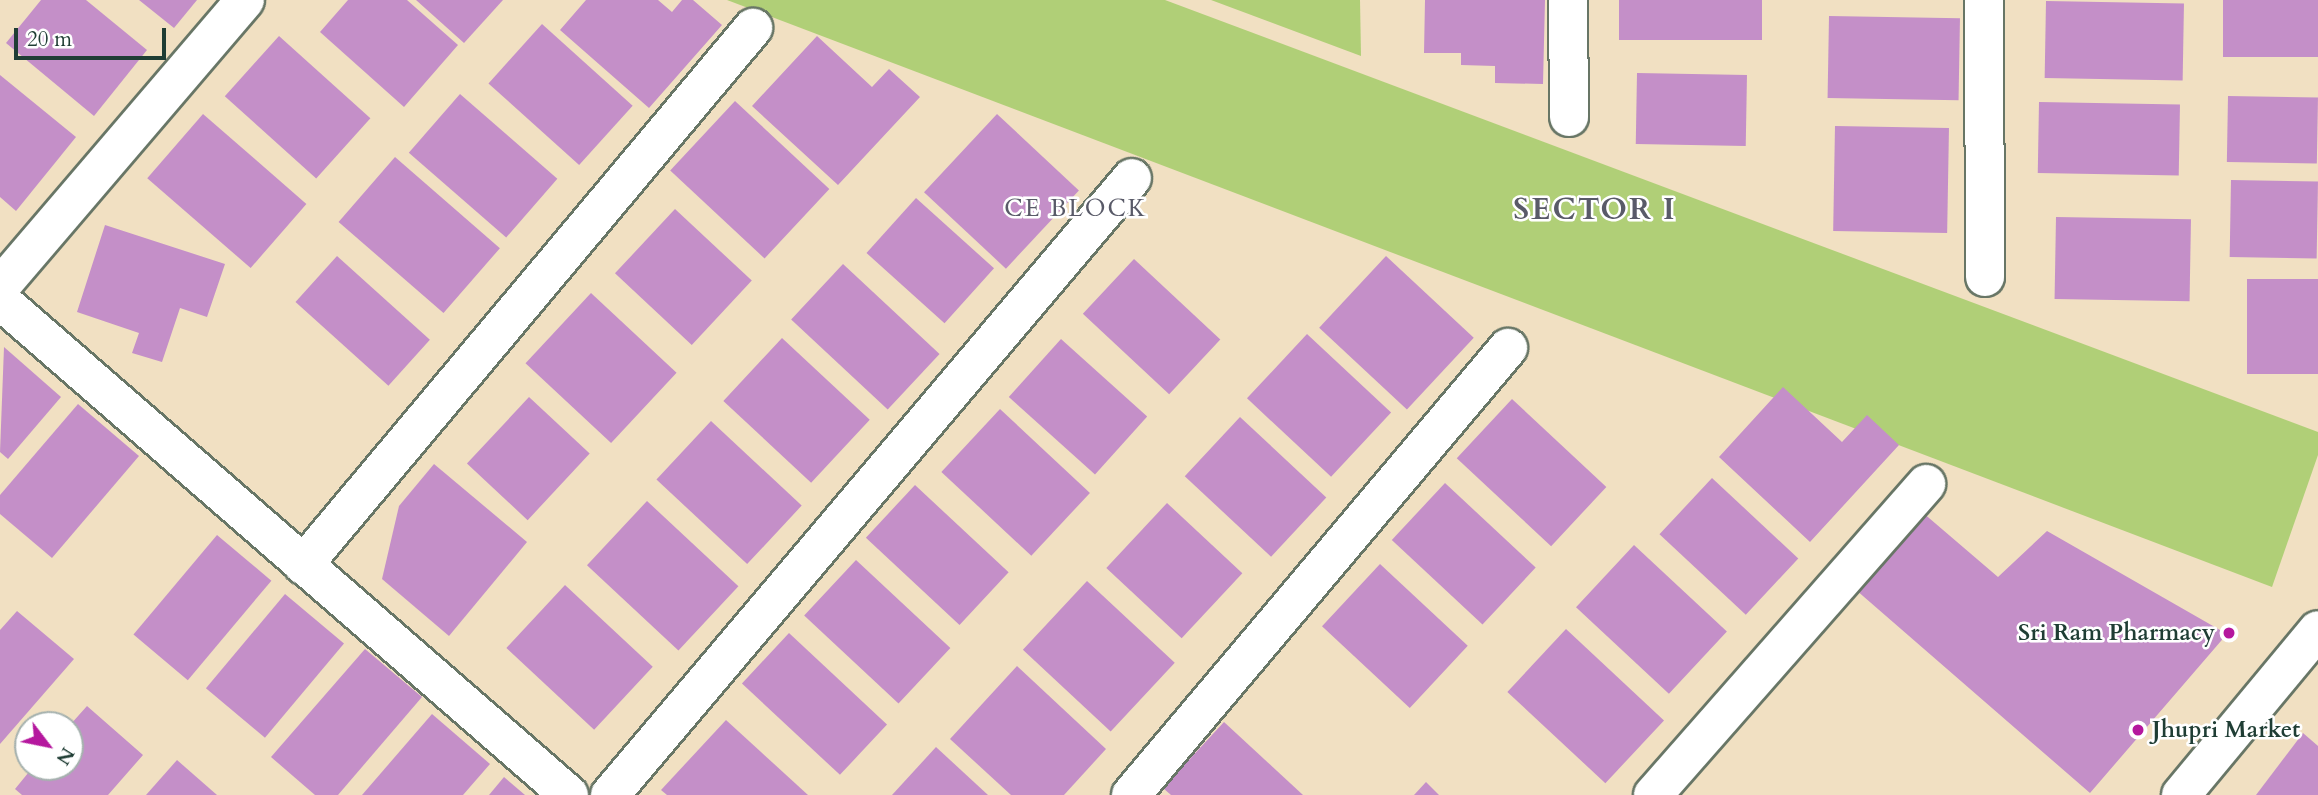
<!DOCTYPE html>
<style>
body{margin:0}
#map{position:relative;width:2318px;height:795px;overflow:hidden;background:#f1e0c2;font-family:Cardo,serif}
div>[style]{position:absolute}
.green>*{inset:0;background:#b0cf77}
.building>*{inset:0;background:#c48fc8;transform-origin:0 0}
.roads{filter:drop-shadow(2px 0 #687666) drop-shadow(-2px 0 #687666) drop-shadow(0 2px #687666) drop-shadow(0 -2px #687666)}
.street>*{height:38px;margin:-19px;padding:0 19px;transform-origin:19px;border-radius:19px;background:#fff}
.dots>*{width:19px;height:19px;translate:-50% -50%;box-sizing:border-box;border:4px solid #fff;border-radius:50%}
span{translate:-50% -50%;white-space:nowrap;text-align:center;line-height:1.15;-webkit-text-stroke:5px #fff;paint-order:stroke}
.poi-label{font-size:23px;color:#1f3d34;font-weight:700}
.right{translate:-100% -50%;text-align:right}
.left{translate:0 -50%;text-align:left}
.neighbourhood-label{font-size:24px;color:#595a68;letter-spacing:2px}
.district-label{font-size:30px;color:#595a68;font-weight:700;letter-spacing:2px}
.north{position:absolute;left:14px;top:711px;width:70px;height:70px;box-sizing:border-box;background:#fff;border:2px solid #a5b1ae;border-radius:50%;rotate:122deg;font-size:19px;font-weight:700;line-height:28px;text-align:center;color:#1f3d34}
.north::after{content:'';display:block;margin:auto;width:24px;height:32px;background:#b5179e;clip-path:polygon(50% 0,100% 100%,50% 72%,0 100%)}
.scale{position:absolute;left:14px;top:28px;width:152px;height:32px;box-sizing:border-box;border:4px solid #1f3d34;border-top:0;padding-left:9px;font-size:21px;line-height:24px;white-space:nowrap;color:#1f3d34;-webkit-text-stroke:5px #fff;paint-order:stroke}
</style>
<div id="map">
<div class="green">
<div style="clip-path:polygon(727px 0,1165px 0,2318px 432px,2318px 455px,2272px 587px)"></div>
<div style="clip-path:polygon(1211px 0,1360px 0,1361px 56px)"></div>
</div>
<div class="building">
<div style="clip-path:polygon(41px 0,86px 0,147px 50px,94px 116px,6px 43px)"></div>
<div style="clip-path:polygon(139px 0,197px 0,174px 28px)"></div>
<div style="clip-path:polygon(348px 0,407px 0,458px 45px,404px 107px,320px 32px)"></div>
<div style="clip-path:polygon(416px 0,503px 0,464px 43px)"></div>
<div style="clip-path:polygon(586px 0,658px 0,672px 12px,682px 0,693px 0,722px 25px,649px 108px,560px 30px)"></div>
<div style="clip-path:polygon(1425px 0,1545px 0,1543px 84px,1495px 83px,1495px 66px,1461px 65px,1461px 53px,1424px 53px)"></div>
<div style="left:1619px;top:0;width:143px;height:40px"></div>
<div style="left:2223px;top:0;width:95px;height:57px"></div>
<div style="left:2046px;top:1px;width:138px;height:77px;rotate:1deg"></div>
<div style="left:1829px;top:16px;width:131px;height:82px;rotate:1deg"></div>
<div style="left:542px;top:24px;width:122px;height:80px;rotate:42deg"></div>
<div style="left:279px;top:36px;width:123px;height:81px;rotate:42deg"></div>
<div style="clip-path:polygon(817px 36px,872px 87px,889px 69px,920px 97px,838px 185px,752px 106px)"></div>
<div style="left:1637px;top:73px;width:110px;height:71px;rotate:1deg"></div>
<div style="clip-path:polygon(0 75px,76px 137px,16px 211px,0 197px)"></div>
<div style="left:460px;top:94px;width:129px;height:78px;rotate:41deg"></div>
<div style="left:2228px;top:96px;width:90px;height:66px;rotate:1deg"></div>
<div style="left:735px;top:101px;width:129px;height:95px;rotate:43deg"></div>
<div style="left:2039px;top:102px;width:141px;height:71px;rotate:1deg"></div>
<div style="left:203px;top:114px;width:137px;height:85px;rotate:41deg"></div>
<div style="left:997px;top:114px;width:112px;height:107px;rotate:43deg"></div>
<div style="left:1835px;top:126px;width:114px;height:105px;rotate:1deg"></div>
<div style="left:395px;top:157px;width:139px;height:86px;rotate:41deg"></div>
<div style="left:2231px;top:180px;width:87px;height:77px;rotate:1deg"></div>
<div style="left:916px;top:198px;width:105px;height:74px;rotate:42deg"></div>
<div style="left:675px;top:209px;width:105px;height:88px;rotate:43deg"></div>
<div style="left:2056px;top:217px;width:135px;height:82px;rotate:1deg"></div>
<div style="clip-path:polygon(105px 225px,225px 264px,207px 317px,180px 308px,162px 362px,132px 353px,139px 333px,77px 312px)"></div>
<div style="left:337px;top:256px;width:125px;height:62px;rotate:42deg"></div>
<div style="left:1386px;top:256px;width:120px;height:98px;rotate:43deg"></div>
<div style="left:1134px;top:259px;width:118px;height:75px;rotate:43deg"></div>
<div style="left:843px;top:264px;width:132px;height:76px;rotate:43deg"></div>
<div style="left:2247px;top:279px;width:71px;height:95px"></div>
<div style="left:591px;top:293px;width:117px;height:96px;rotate:43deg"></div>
<div style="left:1307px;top:334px;width:115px;height:88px;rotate:43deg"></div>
<div style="left:782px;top:338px;width:120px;height:86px;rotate:43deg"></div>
<div style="left:1061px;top:339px;width:116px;height:78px;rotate:42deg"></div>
<div style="clip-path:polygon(4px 347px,61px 397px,8px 459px,0 452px)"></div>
<div style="clip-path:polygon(1783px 387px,1842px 442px,1867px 415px,1899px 445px,1810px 542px,1719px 457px)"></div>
<div style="left:529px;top:397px;width:83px;height:91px;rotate:43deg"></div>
<div style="left:1512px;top:399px;width:129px;height:81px;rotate:43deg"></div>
<div style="clip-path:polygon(78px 404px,139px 456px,52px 558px,0 514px,0 495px)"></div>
<div style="left:1000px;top:409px;width:123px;height:86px;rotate:43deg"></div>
<div style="left:1240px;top:417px;width:118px;height:81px;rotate:43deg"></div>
<div style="left:711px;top:421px;width:124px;height:80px;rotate:43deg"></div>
<div style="clip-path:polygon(434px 464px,527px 542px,449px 636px,382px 579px,399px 506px)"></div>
<div style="left:1712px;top:478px;width:118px;height:77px;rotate:43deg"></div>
<div style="left:1445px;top:483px;width:124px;height:78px;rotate:43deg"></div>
<div style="left:915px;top:485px;width:128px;height:72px;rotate:43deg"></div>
<div style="left:647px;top:501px;width:125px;height:88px;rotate:43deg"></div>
<div style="left:1167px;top:503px;width:103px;height:89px;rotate:43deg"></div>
<div style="clip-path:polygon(1915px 506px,1998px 577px,2047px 531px,2227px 634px,2090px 793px,1848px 583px)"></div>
<div style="left:217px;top:535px;width:71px;height:130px;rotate:40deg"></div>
<div style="left:1634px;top:545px;width:127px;height:85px;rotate:43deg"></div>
<div style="left:856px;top:560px;width:129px;height:76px;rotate:43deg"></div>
<div style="left:1380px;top:564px;width:120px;height:85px;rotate:43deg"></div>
<div style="left:1087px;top:581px;width:120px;height:94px;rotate:43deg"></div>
<div style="left:565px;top:585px;width:120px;height:86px;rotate:43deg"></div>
<div style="left:285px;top:594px;width:77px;height:123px;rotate:40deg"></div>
<div style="clip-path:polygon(17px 611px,74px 659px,0 744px,0 630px)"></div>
<div style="left:1566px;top:629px;width:134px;height:86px;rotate:43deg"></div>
<div style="left:789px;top:633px;width:134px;height:69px;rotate:43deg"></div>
<div style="clip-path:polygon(365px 649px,422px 697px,338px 795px,315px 795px,271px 757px)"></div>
<div style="clip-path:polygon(1017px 666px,1106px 749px,1064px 795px,1011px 795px,950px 739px)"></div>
<div style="clip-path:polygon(87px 706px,143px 755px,108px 795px,22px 795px,15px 789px,33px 767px,70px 767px,70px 725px)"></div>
<div style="clip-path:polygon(432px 714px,490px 764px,463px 795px,362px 795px)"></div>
<div style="clip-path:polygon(726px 720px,808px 795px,667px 795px,661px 790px)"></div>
<div style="clip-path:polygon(1224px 722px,1303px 795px,1171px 795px,1163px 788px)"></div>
<div style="clip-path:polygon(2303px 733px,2318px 746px,2318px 795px,2256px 795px)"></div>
<div style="clip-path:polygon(936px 747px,988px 795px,892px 795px)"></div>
<div style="clip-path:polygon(177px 760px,217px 795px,146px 795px)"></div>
<div style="clip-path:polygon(504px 777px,525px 795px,489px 795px)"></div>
<div style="clip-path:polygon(1426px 782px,1439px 795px,1414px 795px)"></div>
</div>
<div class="roads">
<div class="street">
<div style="left:1568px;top:0;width:117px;rotate:89.5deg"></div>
<div style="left:1984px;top:0;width:277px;rotate:89.8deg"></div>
<div style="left:0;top:287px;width:377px;rotate:-49.5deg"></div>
<div style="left:0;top:300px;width:754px;rotate:41.02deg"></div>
<div style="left:303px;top:565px;width:701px;rotate:-50.04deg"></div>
<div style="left:610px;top:795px;width:808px;rotate:-49.77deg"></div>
<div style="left:1131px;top:795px;width:585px;rotate:-49.86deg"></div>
<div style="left:1653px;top:795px;width:414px;rotate:-48.7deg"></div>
<div style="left:2181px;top:795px;width:214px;rotate:-50.3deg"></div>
</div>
</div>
<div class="dots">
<div style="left:2229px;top:633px;background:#b5179e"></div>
<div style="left:2138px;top:730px;background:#b5179e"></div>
</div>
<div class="poi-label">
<span class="right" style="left:2215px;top:633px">Sri Ram Pharmacy</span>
<span class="left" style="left:2152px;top:730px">Jhupri Market</span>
</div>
<div class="neighbourhood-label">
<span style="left:1076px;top:209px">CE BLOCK</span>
</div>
<div class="district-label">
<span style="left:1595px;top:210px">SECTOR I</span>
</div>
<div class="north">N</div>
<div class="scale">20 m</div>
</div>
